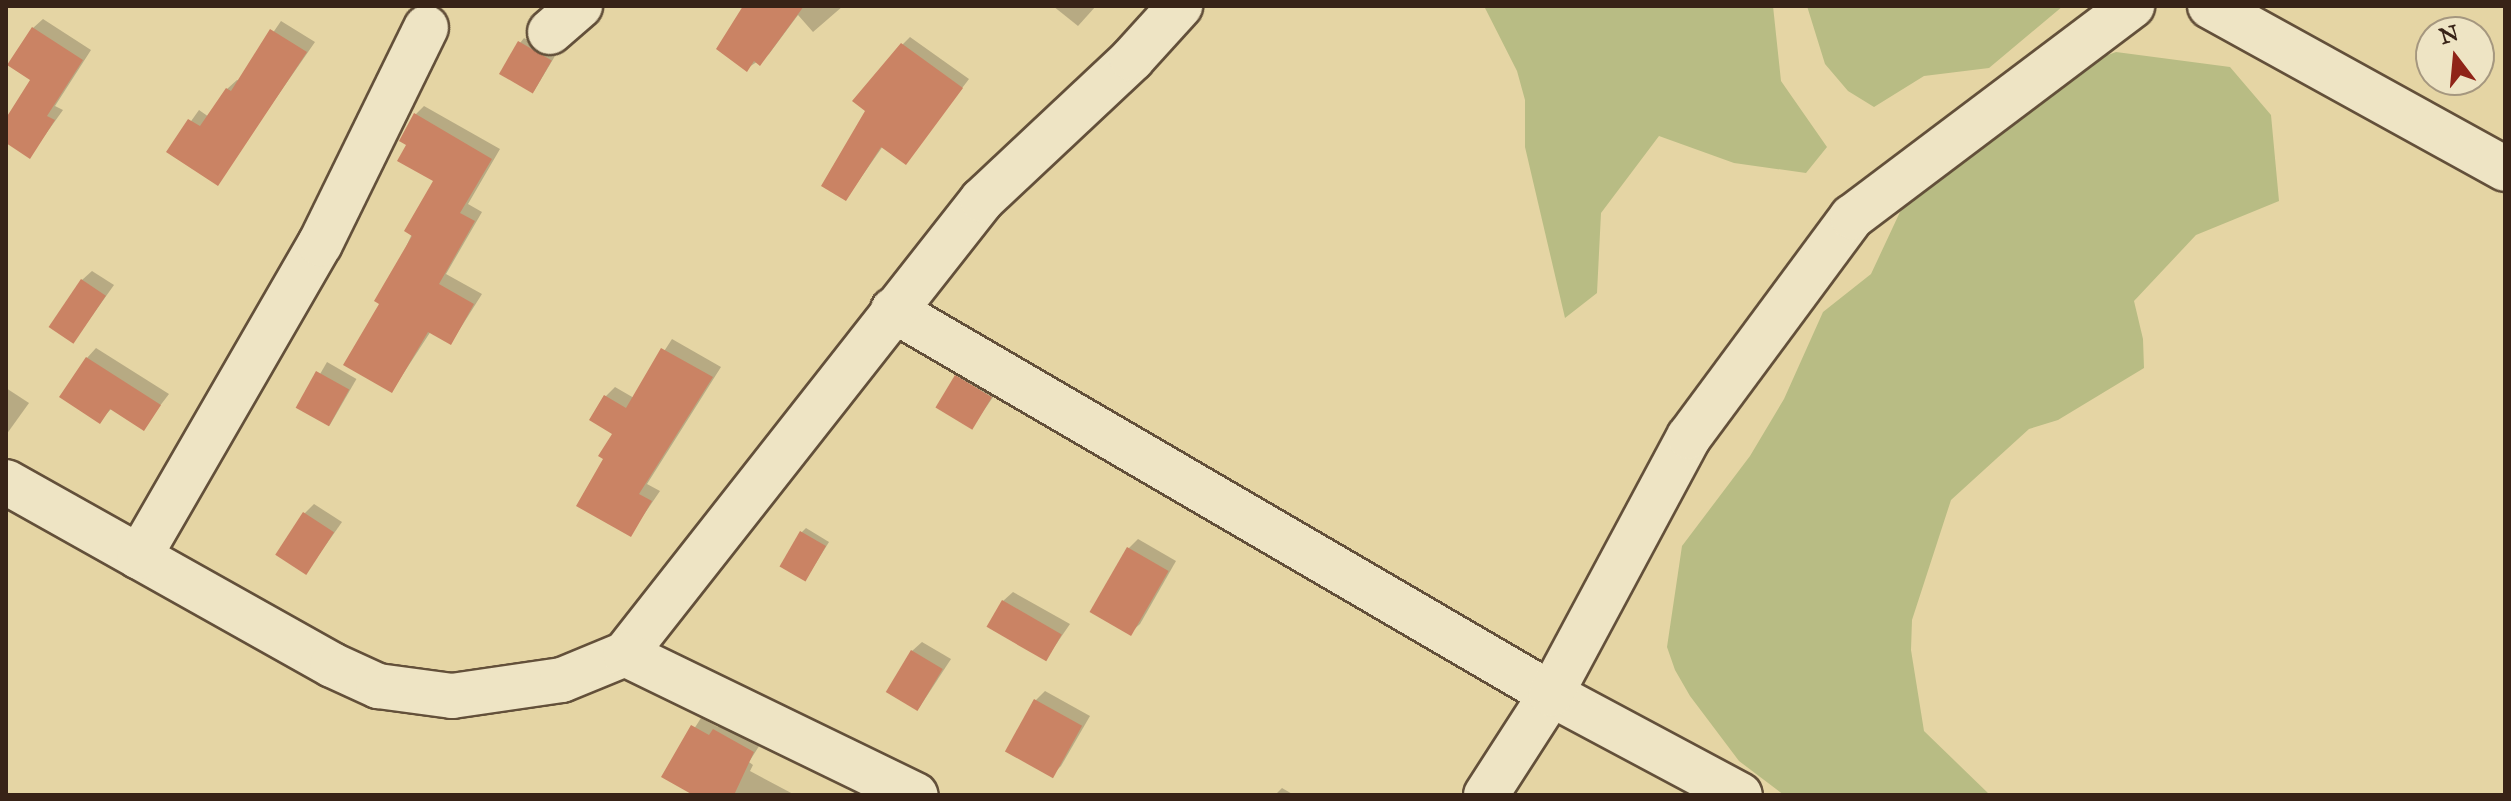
<!DOCTYPE html>
<style>
body{margin:0}
#map{position:relative;width:2511px;height:801px;overflow:hidden;background:#e5d5a4;font-family:"IM FELL Great Primer",serif}
div>[style]{position:absolute}
.green>*{inset:0;background:#b8bc84}
.shadow>*{inset:0;background:#0003;transform-origin:0 0}
.building>*{inset:0;background:#ca8364;transform-origin:0 0}
.roads{filter:drop-shadow(2px 0 #63503a) drop-shadow(-2px 0 #63503a) drop-shadow(0 2px #63503a) drop-shadow(0 -2px #63503a)}
.minor>*{height:44px;margin:-22px;padding:0 22px;transform-origin:22px;border-radius:22px;background:#eee4c4}
span{translate:-50% -50%;white-space:nowrap;text-align:center;line-height:1.15;-webkit-text-stroke:8px #eee4c4;paint-order:stroke}
.frame{position:absolute;inset:0;border:8px solid #382317;pointer-events:none}
.north{position:absolute;left:2415px;top:16px;width:80px;height:80px;box-sizing:border-box;background:#eee4c4;border:2px solid #a5977f;border-radius:50%;rotate:344deg;font-size:22px;font-weight:700;line-height:32px;text-align:center;color:#382317}
.north::after{content:'';display:block;margin:auto;width:28px;height:36px;background:#8f2418;clip-path:polygon(50% 0,100% 100%,50% 72%,0 100%)}
</style>
<div id="map">
<div class="green">
<div style="clip-path:polygon(1484px 6px,1773px 6px,1781px 81px,1827px 147px,1806px 173px,1734px 163px,1659px 136px,1601px 213px,1597px 293px,1565px 318px,1525px 147px,1525px 100px,1517px 71px)"></div>
<div style="clip-path:polygon(1807px 6px,2063px 6px,1989px 68px,1924px 76px,1874px 107px,1848px 91px,1825px 64px)"></div>
<div style="clip-path:polygon(2116px 52px,2230px 67px,2271px 115px,2279px 201px,2196px 235px,2134px 301px,2143px 339px,2144px 368px,2058px 420px,2029px 429px,1951px 500px,1912px 620px,1911px 650px,1924px 731px,1990px 795px,1784px 795px,1739px 761px,1690px 696px,1675px 670px,1667px 647px,1682px 546px,1750px 456px,1784px 399px,1823px 312px,1871px 274px,1900px 212px,1944px 154px,2055px 74px)"></div>
</div>
<div class="shadow">
<div style="clip-path:polygon(764px 6px,843px 6px,813px 32px,798px 15px,769px 54px,746px 69px)"></div>
<div style="clip-path:polygon(1053px 6px,1096px 6px,1078px 26px)"></div>
<div style="clip-path:polygon(43px 19px,91px 50px,55px 106px,63px 110px,30px 156px,6px 141px,6px 121px,33px 79px,33px 28px)"></div>
<div style="clip-path:polygon(281px 21px,315px 42px,217px 183px,169px 152px,199px 110px,209px 117px,227px 89px,237px 80px,240px 81px)"></div>
<div style="clip-path:polygon(910px 37px,969px 79px,906px 162px,883px 146px,846px 199px,868px 111px,903px 44px)"></div>
<div style="clip-path:polygon(524px 38px,555px 56px,534px 91px,520px 43px)"></div>
<div style="clip-path:polygon(424px 106px,500px 149px,468px 204px,482px 212px,446px 274px,482px 294px,451px 343px,431px 331px,392px 391px,381px 303px,436px 180px,409px 144px,415px 115px)"></div>
<div style="clip-path:polygon(92px 271px,114px 285px,74px 341px,82px 280px)"></div>
<div style="clip-path:polygon(672px 339px,721px 367px,647px 484px,660px 491px,630px 535px,606px 458px,615px 433px,605px 397px,615px 387px,634px 398px)"></div>
<div style="clip-path:polygon(96px 348px,169px 394px,143px 428px,112px 408px,100px 421px,87px 358px)"></div>
<div style="left:327px;top:362px;width:34px;height:54px;rotate:30deg"></div>
<div style="clip-path:polygon(966px 367px,1000px 387px,973px 426px,957px 377px)"></div>
<div style="clip-path:polygon(6px 388px,29px 403px,6px 435px)"></div>
<div style="clip-path:polygon(314px 504px,342px 522px,306px 573px,304px 514px)"></div>
<div style="clip-path:polygon(806px 528px,829px 542px,806px 579px,802px 532px)"></div>
<div style="clip-path:polygon(1138px 539px,1176px 561px,1140px 624px,1130px 633px,1129px 548px)"></div>
<div style="clip-path:polygon(1013px 592px,1070px 624px,1046px 659px,1003px 601px)"></div>
<div style="clip-path:polygon(922px 642px,951px 659px,919px 708px,912px 651px)"></div>
<div style="clip-path:polygon(1045px 691px,1090px 716px,1061px 766px,1052px 775px,1036px 700px)"></div>
<div style="clip-path:polygon(701px 718px,718px 727px,723px 721px,761px 743px,749px 762px,753px 765px,750px 771px,795px 795px,695px 795px,664px 776px)"></div>
<div style="clip-path:polygon(1282px 788px,1294px 795px,1275px 795px)"></div>
</div>
<div class="building">
<div style="clip-path:polygon(743px 6px,804px 6px,760px 66px,754px 61px,747px 72px,716px 49px)"></div>
<div style="clip-path:polygon(32px 27px,83px 60px,47px 116px,55px 120px,30px 159px,6px 143px,6px 118px,30px 80px,7px 65px)"></div>
<div style="clip-path:polygon(270px 29px,307px 52px,218px 186px,166px 152px,188px 119px,200px 126px,226px 88px,231px 91px)"></div>
<div style="left:518px;top:41px;width:39px;height:38px;rotate:30deg"></div>
<div style="clip-path:polygon(901px 43px,963px 88px,906px 165px,881px 147px,846px 201px,821px 186px,865px 111px,852px 101px)"></div>
<div style="clip-path:polygon(414px 113px,492px 159px,460px 213px,475px 221px,439px 284px,474px 304px,451px 345px,428px 332px,392px 393px,343px 365px,379px 304px,374px 301px,412px 236px,404px 231px,433px 181px,397px 161px,406px 145px,399px 141px)"></div>
<div style="left:81px;top:279px;width:30px;height:58px;rotate:34deg"></div>
<div style="clip-path:polygon(661px 348px,713px 377px,639px 494px,652px 501px,631px 537px,576px 506px,603px 459px,598px 456px,612px 434px,589px 420px,604px 395px,626px 408px)"></div>
<div style="clip-path:polygon(86px 357px,161px 405px,144px 431px,110px 409px,100px 424px,59px 397px)"></div>
<div style="left:316px;top:371px;width:38px;height:42px;rotate:29deg"></div>
<div style="left:955px;top:375px;width:43px;height:38px;rotate:31deg"></div>
<div style="left:303px;top:512px;width:37px;height:51px;rotate:33deg"></div>
<div style="left:800px;top:531px;width:30px;height:41px;rotate:30deg"></div>
<div style="left:1127px;top:547px;width:48px;height:75px;rotate:30deg"></div>
<div style="left:1002px;top:600px;width:69px;height:31px;rotate:30deg"></div>
<div style="left:911px;top:650px;width:37px;height:49px;rotate:31deg"></div>
<div style="left:1034px;top:699px;width:55px;height:60px;rotate:29deg"></div>
<div style="clip-path:polygon(691px 725px,709px 735px,713px 729px,754px 752px,734px 795px,693px 795px,661px 777px)"></div>
</div>
<div class="roads">
<div class="minor">
<div style="left:2210px;top:6px;width:337px;rotate:28.9deg"></div>
<div style="left:550px;top:32px;width:40px;rotate:-41deg"></div>
<div style="left:893px;top:310px;width:762px;rotate:30.27deg"></div>
<div style="left:1551px;top:694px;width:214px;rotate:28.1deg"></div>
<div style="left:6px;top:482px;width:374px;rotate:29.3deg"></div>
<div style="left:332px;top:665px;width:51px;rotate:24.5deg"></div>
<div style="left:378px;top:686px;width:75px;rotate:7.7deg"></div>
<div style="left:452px;top:696px;width:111px;rotate:-8.3deg"></div>
<div style="left:562px;top:680px;width:68px;rotate:-22.4deg"></div>
<div style="left:625px;top:654px;width:578px;rotate:-51.82deg"></div>
<div style="left:982px;top:200px;width:206px;rotate:-43.2deg"></div>
<div style="left:1132px;top:59px;width:72px;rotate:-47.8deg"></div>
<div style="left:139px;top:557px;width:362px;rotate:-60deg"></div>
<div style="left:320px;top:244px;width:241px;rotate:-63.9deg"></div>
<div style="left:625px;top:654px;width:323px;rotate:25.9deg"></div>
<div style="left:1486px;top:795px;width:120px;rotate:-57.2deg"></div>
<div style="left:1551px;top:694px;width:292px;rotate:-61.8deg"></div>
<div style="left:1689px;top:437px;width:274px;rotate:-53.5deg"></div>
<div style="left:1852px;top:217px;width:351px;rotate:-37deg"></div>
</div>
</div>
<div class="frame"></div>
<div class="north">N</div>
</div>
